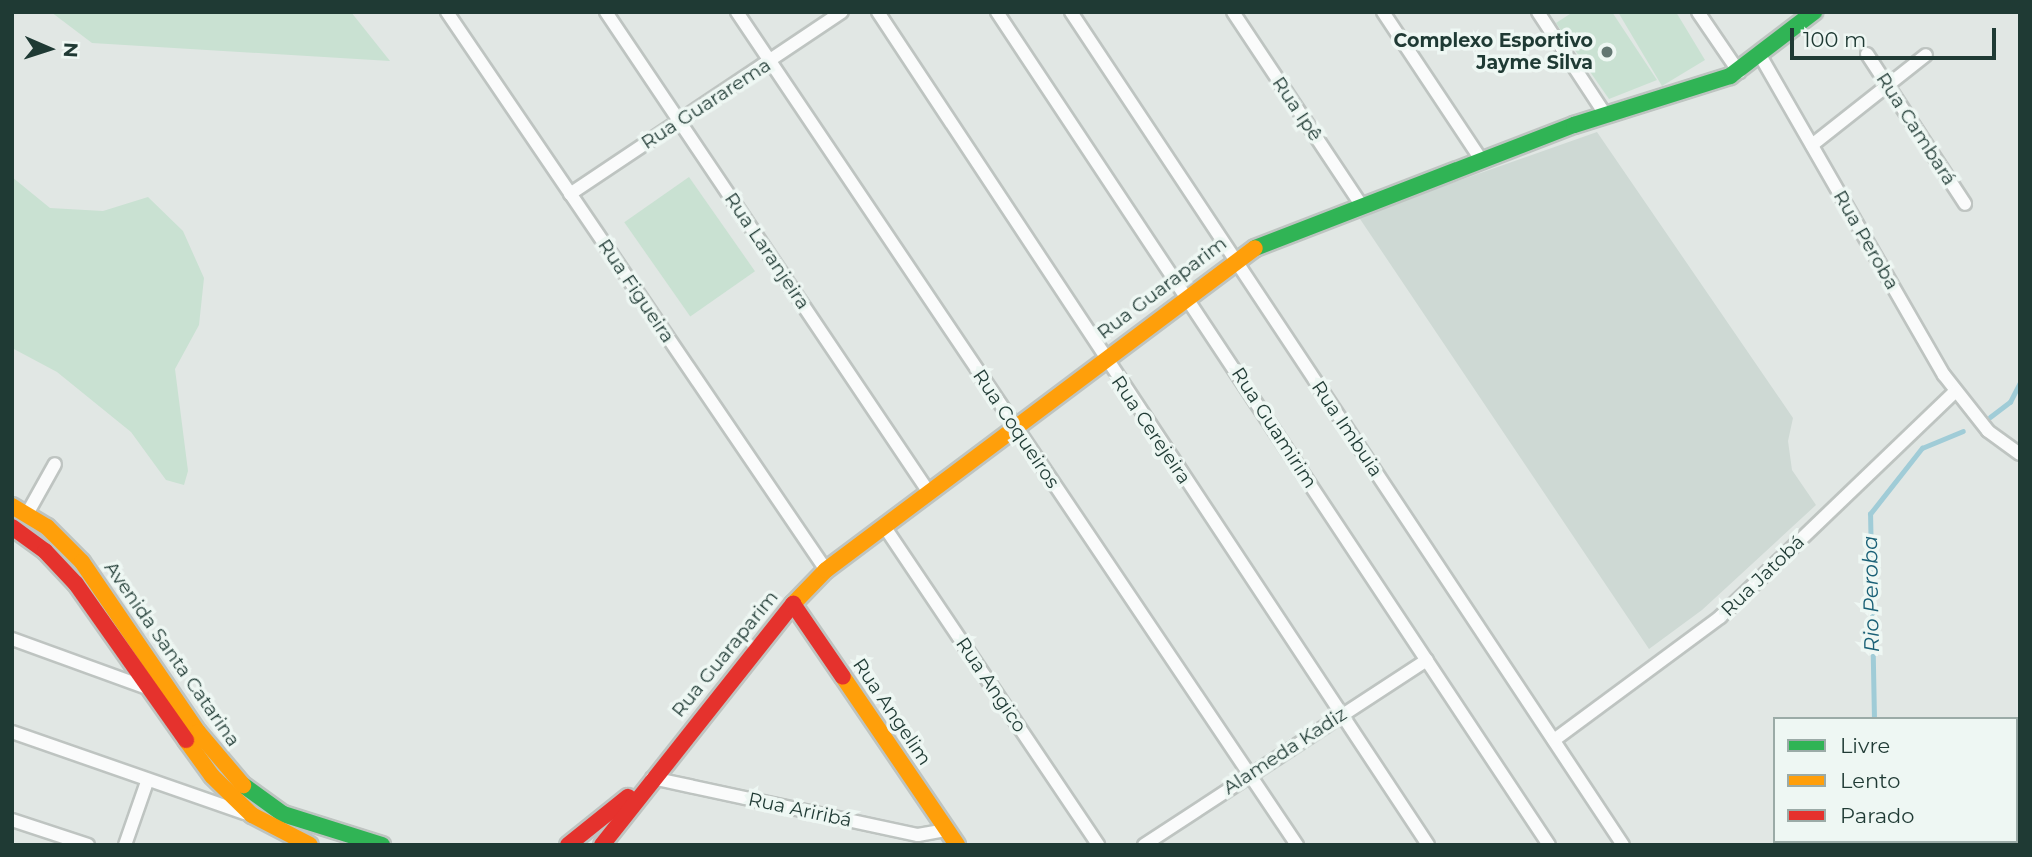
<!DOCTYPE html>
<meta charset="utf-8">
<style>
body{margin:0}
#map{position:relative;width:2032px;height:857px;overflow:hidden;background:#e1e7e4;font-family:Montserrat,sans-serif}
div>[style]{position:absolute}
.built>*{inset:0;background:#ced9d4}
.green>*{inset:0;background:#c9e1d2;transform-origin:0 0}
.stream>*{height:4.5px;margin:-2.25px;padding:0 2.25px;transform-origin:2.25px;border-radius:2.25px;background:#a0ccd7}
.roads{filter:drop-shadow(2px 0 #bec4c1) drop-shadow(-2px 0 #bec4c1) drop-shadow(0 2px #bec4c1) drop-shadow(0 -2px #bec4c1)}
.street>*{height:12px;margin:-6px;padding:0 6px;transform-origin:6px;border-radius:6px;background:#fafbfb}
.fast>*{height:16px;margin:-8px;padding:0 8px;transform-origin:8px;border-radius:8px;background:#30b455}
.slow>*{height:16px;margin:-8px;padding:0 8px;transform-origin:8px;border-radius:8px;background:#ff9f0a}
.jam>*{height:16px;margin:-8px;padding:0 8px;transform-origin:8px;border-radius:8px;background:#e5322d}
.dots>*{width:19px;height:19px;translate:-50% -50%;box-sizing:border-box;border:4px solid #eef7f3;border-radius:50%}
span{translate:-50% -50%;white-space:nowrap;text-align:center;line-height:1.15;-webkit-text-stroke:7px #eef7f3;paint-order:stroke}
.poi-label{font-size:19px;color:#1f3a34;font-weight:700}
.right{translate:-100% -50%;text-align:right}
.street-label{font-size:19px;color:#1f3a34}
.water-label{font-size:21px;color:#196076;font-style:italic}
.frame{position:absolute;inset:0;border:14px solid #1f3a34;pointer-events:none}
.legend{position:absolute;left:1773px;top:717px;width:245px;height:126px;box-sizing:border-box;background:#eef7f3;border:2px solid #9baba7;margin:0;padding:9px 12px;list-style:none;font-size:21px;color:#1f3a34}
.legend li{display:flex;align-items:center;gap:14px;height:35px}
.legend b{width:35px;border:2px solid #9baba7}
.north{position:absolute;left:14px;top:14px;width:70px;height:70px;-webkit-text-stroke:5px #eef7f3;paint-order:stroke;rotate:93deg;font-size:19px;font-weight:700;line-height:28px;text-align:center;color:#1f3a34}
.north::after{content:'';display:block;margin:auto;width:24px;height:32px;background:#1f3a34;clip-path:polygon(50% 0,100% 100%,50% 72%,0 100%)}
.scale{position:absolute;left:1790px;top:28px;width:206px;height:32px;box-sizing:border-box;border:4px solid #1f3a34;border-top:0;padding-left:9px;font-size:21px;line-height:24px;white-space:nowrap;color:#1f3a34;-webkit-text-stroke:5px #eef7f3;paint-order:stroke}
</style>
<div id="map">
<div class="built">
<div style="clip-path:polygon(1597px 132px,1793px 418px,1788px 441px,1792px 470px,1816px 505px,1702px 610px,1649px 649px,1358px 216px)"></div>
</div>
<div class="green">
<div style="clip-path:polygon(51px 12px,351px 12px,390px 61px,92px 43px)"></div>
<div style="clip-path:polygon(1573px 12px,1612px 12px,1657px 80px,1609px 99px,1556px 23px)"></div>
<div style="clip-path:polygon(1618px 12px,1676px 12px,1705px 60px,1662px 86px)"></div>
<div style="clip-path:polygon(12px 177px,50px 208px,103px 211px,148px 197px,183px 231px,204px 278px,199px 325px,175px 369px,188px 471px,184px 485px,166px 480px,131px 432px,57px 372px,12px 348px)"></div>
<div style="left:689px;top:177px;width:115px;height:79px;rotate:55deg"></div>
</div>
<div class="stream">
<div style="left:1990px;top:417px;width:25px;rotate:-37deg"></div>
<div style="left:2010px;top:402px;width:22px;rotate:-63deg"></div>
<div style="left:1874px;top:719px;width:205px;rotate:-91.1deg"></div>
<div style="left:1870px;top:514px;width:84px;rotate:-51.8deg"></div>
<div style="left:1922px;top:448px;width:44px;rotate:-22.5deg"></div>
<div style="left:1868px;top:845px;width:4px;rotate:-76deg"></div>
</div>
<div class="roads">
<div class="street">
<div style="left:447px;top:12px;width:675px;rotate:55.82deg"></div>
<div style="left:606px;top:12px;width:577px;rotate:56.09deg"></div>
<div style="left:737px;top:12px;width:1004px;rotate:56.09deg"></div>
<div style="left:878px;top:12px;width:998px;rotate:56.56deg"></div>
<div style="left:997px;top:12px;width:999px;rotate:56.47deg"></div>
<div style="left:1071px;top:12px;width:999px;rotate:56.47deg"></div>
<div style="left:1233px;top:12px;width:232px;rotate:56.4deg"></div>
<div style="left:1383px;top:12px;width:179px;rotate:56.4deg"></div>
<div style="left:1538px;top:12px;width:122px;rotate:56.7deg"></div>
<div style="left:1698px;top:12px;width:73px;rotate:55.7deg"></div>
<div style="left:1867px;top:54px;width:179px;rotate:56.8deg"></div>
<div style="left:1761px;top:57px;width:367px;rotate:60.1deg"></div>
<div style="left:1944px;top:375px;width:71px;rotate:51.8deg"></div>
<div style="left:1988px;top:431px;width:39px;rotate:36deg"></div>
<div style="left:1812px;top:145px;width:145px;rotate:-38.3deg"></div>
<div style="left:570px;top:194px;width:327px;rotate:-33.8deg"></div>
<div style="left:27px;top:514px;width:57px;rotate:-60.8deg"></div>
<div style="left:884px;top:526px;width:384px;rotate:56.1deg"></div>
<div style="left:12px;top:639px;width:144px;rotate:19.9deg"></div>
<div style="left:12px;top:732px;width:247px;rotate:19.2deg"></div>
<div style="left:1554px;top:740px;width:207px;rotate:-36.5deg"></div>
<div style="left:1720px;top:617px;width:325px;rotate:-43.8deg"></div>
<div style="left:652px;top:778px;width:272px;rotate:12.1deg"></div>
<div style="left:918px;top:835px;width:29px;rotate:-10deg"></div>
<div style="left:12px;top:820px;width:80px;rotate:18.2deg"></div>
<div style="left:125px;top:845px;width:67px;rotate:-70.8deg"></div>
<div style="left:1144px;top:845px;width:338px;rotate:-33.2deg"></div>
</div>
<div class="fast">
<div style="left:1255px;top:248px;width:342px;rotate:-21.1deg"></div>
<div style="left:1574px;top:125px;width:164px;rotate:-17.4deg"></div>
<div style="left:1730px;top:76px;width:106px;rotate:-37.3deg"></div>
<div style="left:2016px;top:764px;width:10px;rotate:-66deg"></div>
<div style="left:243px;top:785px;width:49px;rotate:35.9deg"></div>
<div style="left:283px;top:814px;width:104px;rotate:17.4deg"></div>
</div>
<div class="slow">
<div style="left:12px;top:506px;width:41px;rotate:31deg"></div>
<div style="left:47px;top:527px;width:49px;rotate:45deg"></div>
<div style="left:82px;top:562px;width:206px;rotate:55.7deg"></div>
<div style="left:198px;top:732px;width:70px;rotate:49.7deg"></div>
<div style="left:793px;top:604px;width:47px;rotate:-45.9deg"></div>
<div style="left:826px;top:570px;width:536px;rotate:-36.89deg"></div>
<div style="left:843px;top:677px;width:203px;rotate:55.8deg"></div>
<div style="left:186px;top:740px;width:44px;rotate:54.2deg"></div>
<div style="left:212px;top:776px;width:56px;rotate:44.3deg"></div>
<div style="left:252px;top:815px;width:65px;rotate:27.3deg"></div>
<div style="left:1985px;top:845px;width:4px;rotate:-76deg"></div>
</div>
<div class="jam">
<div style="left:12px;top:527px;width:41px;rotate:36deg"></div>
<div style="left:45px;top:551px;width:45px;rotate:46.8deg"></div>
<div style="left:76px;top:584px;width:191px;rotate:54.8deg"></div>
<div style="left:568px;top:845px;width:77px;rotate:-38.7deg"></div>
<div style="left:602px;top:845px;width:308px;rotate:-51.6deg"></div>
<div style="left:793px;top:604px;width:88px;rotate:55.6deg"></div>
</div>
</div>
<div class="dots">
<div style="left:1607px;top:52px;background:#637772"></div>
</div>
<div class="poi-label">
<span class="right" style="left:1593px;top:52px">Complexo Esportivo<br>Jayme Silva</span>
</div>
<div class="street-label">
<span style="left:706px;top:104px;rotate:-33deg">Rua Guararema</span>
<span style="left:1297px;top:109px;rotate:56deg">Rua Ipê</span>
<span style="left:1916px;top:129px;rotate:57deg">Rua Cambará</span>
<span style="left:1866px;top:240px;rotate:60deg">Rua Peroba</span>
<span style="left:767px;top:251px;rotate:56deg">Rua Laranjeira</span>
<span style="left:1162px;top:288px;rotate:-37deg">Rua Guaraparim</span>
<span style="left:636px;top:291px;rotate:56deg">Rua Figueira</span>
<span style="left:1274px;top:428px;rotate:57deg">Rua Guamirim</span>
<span style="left:1016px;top:429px;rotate:56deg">Rua Coqueiros</span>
<span style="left:1347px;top:429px;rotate:56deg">Rua Imbuia</span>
<span style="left:1151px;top:430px;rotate:56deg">Rua Cerejeira</span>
<span style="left:1763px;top:576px;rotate:-44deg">Rua Jatobá</span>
<span style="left:172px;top:654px;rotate:55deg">Avenida Santa Catarina</span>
<span style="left:725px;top:654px;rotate:-51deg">Rua Guaraparim</span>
<span style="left:991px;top:685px;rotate:56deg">Rua Angico</span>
<span style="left:892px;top:712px;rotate:56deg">Rua Angelim</span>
<span style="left:1285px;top:751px;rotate:-33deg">Alameda Kadiz</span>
<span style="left:800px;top:810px;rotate:12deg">Rua Ariribá</span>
</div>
<div class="water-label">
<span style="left:1871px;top:594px;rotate:-91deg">Rio Peroba</span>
</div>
<div class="frame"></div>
<ul class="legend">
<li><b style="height:9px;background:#30b455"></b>Livre</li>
<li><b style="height:9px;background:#ff9f0a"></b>Lento</li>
<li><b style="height:9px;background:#e5322d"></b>Parado</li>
</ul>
<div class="north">N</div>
<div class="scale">100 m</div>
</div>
